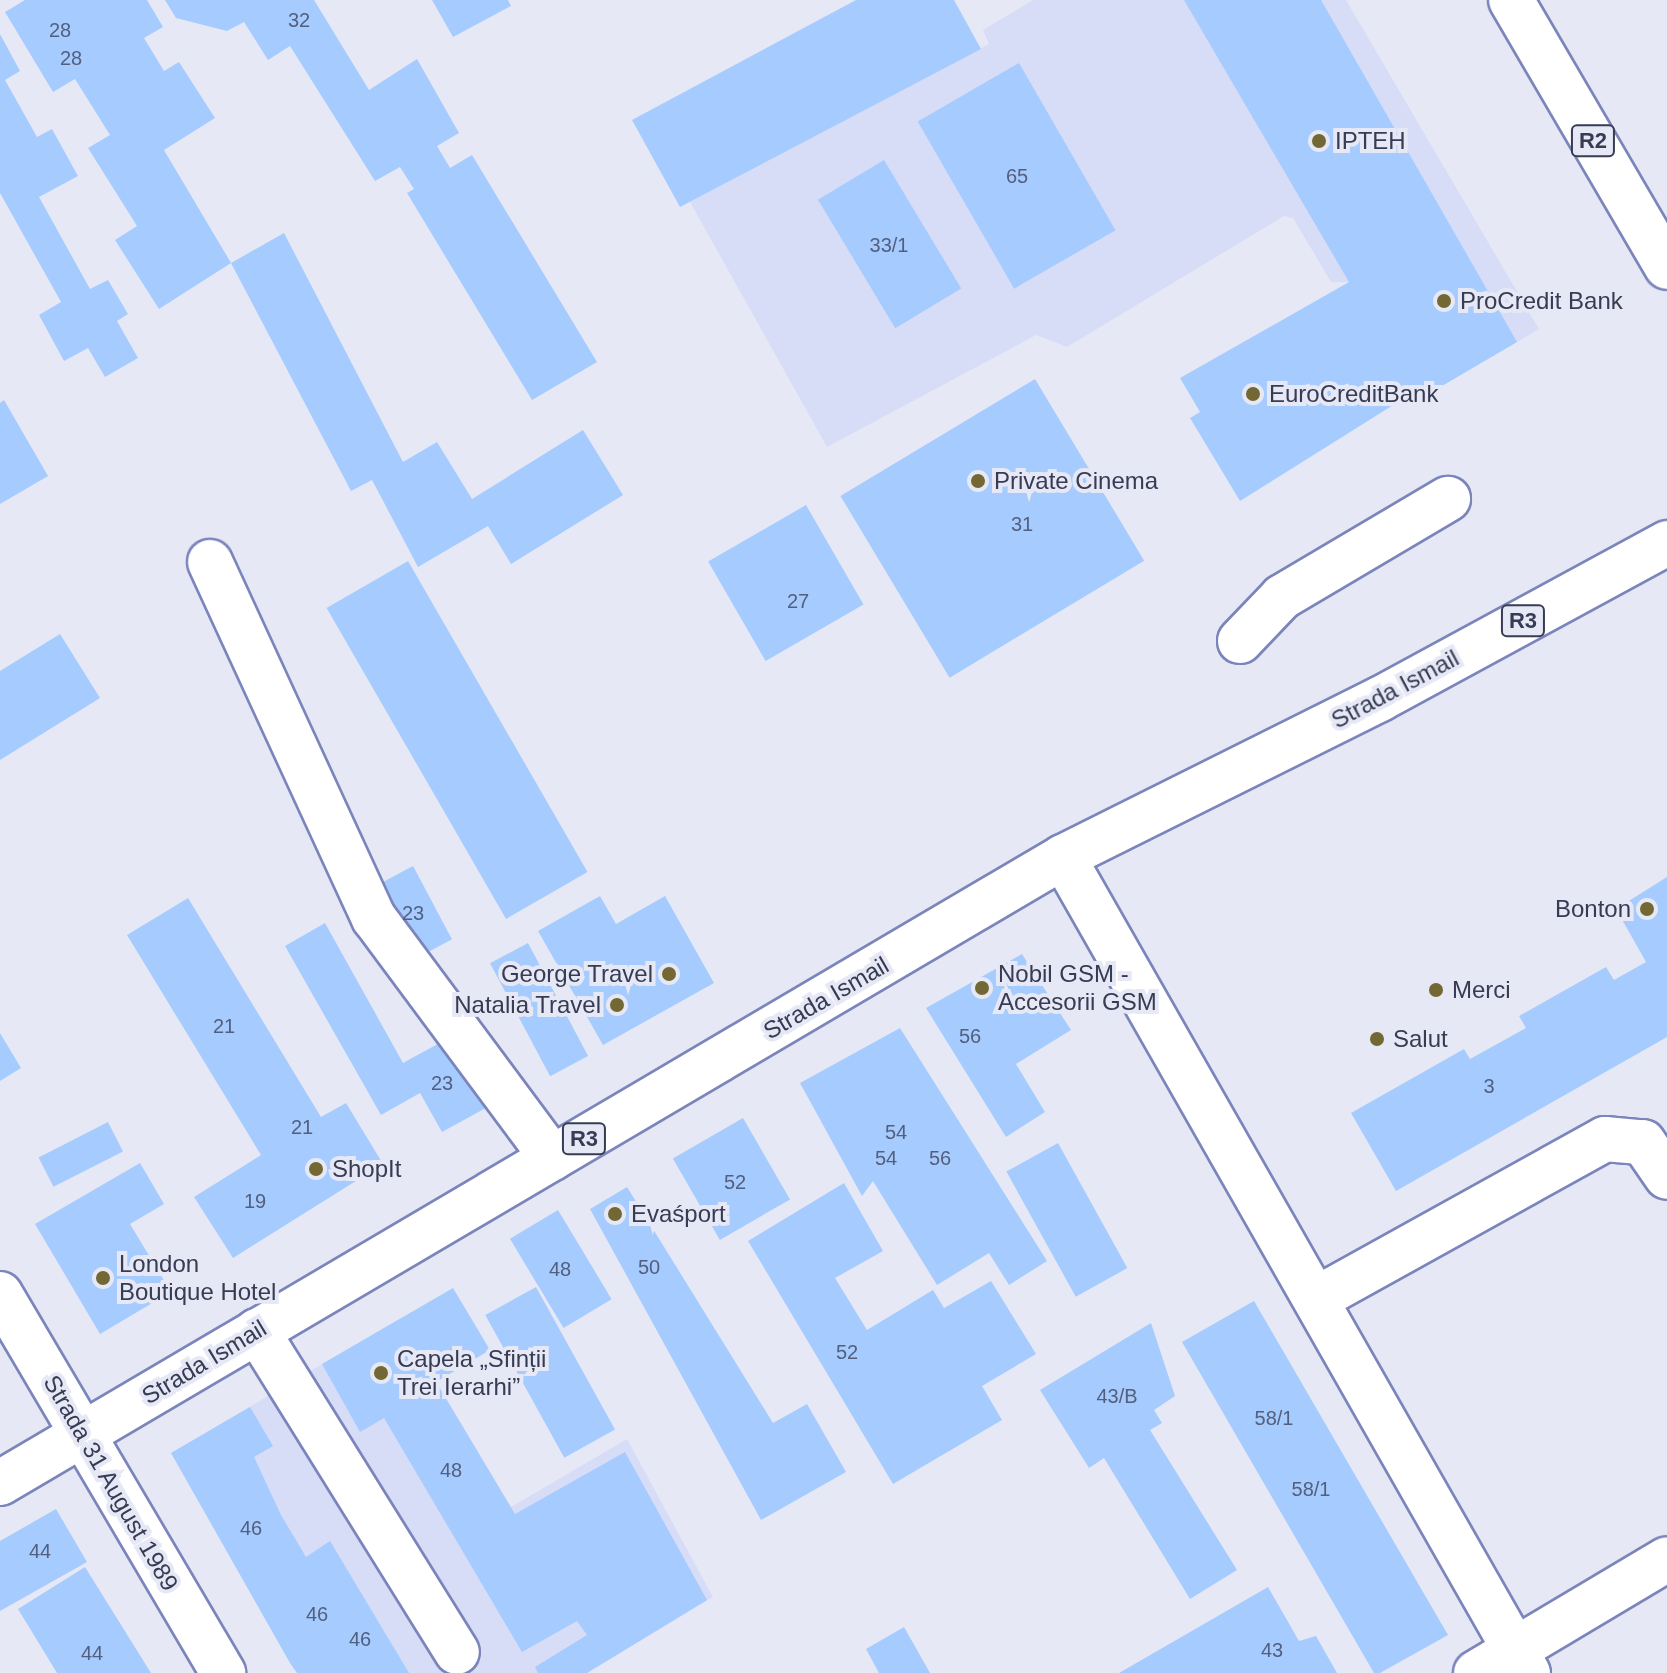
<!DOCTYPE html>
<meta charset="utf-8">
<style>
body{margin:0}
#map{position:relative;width:1667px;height:1673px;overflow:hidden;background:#e6e9f5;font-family:Arial,sans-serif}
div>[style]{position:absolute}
.built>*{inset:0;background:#d7dcf7}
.building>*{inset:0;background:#a6cbfe;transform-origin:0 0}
.roads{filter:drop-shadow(2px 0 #7b85bb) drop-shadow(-2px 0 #7b85bb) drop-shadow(0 2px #7b85bb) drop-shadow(0 -2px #7b85bb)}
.minor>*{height:44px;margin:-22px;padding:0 22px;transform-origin:22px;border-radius:22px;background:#fff}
.major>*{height:44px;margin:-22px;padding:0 22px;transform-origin:22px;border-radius:22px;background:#fff}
.dots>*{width:22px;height:22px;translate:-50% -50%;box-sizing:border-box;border:4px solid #e6e9f5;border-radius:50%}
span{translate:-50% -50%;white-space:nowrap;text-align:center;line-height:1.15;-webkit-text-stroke:8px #e6e9f5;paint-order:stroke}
.number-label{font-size:20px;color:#535f7e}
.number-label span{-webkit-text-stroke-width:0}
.shield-label span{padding:2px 6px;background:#e6e9f5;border:2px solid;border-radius:6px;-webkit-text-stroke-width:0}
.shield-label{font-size:22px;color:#373b53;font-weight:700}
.poi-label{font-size:24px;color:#373b53}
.left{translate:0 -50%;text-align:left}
.right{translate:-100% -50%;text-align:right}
.street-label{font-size:24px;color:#373b53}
</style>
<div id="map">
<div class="built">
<div style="clip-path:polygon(1033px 0,1346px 0,1539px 329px,1418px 400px,1349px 282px,1331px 282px,1293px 218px,1284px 216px,1067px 347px,1036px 335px,827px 447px,690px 202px,989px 44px,983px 30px)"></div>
<div style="clip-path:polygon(399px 1319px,511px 1507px,627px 1439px,713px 1597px,587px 1673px,297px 1673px,171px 1453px)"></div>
</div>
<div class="building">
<div style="clip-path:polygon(25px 0,147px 0,163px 27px,144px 38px,164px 71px,179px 62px,215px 118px,164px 150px,231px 263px,159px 309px,115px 240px,137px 226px,88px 148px,110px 135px,75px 79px,53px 92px,5px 12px)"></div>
<div style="clip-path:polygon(165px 0,314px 0,369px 90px,417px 59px,459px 133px,437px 146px,450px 168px,472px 155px,597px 362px,532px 400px,407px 193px,414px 189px,400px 167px,375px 181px,290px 46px,268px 60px,244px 22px,227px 31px,176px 18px)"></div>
<div style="clip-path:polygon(432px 0,508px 0,511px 6px,453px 37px)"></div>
<div style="clip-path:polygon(856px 0,954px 0,981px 49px,680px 207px,632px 120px)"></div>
<div style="clip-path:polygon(1184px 0,1321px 0,1517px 342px,1418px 400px,1414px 392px,1240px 501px,1190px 418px,1200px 412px,1180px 378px,1349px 282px)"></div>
<div style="clip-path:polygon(0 34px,20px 71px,5px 80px,37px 137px,52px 129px,78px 176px,39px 197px,90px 289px,108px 280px,128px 314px,117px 321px,138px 358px,105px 377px,88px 348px,64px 361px,39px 315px,61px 302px,0 193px)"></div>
<div style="left:1019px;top:63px;width:193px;height:117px;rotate:60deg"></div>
<div style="left:884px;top:160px;width:150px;height:77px;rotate:59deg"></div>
<div style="clip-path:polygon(284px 233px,403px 462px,437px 442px,472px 499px,583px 430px,623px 495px,511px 564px,488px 526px,418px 567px,372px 480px,351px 491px,231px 263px)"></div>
<div style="left:1035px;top:379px;width:212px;height:227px;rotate:59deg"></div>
<div style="clip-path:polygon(4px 400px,48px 476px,0 504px,0 403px)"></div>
<div style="left:806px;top:505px;width:115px;height:113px;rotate:60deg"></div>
<div style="left:408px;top:561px;width:359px;height:94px;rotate:60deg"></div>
<div style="clip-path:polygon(60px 634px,100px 698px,0 760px,0 671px)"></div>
<div style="left:413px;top:866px;width:83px;height:44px;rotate:62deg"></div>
<div style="clip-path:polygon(1667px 877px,1667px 1037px,1396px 1191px,1351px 1113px,1464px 1049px,1470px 1059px,1526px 1028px,1519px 1016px,1606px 967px,1614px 980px,1646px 962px,1616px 909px)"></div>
<div style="clip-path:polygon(600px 896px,616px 924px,665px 896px,714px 983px,603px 1045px,538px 931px)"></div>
<div style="clip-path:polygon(188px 898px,321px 1117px,346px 1103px,383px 1164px,233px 1258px,194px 1197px,261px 1155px,127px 935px)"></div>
<div style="clip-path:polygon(325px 923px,403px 1063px,456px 1034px,495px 1103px,442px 1132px,420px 1093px,381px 1115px,285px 946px)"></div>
<div style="left:528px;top:943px;width:128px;height:43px;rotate:62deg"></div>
<div style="clip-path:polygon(1022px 954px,1071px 1030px,1016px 1064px,1045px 1112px,1006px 1137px,926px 1008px)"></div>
<div style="clip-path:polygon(900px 1028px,1047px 1261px,1009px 1285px,989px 1253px,937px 1285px,873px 1181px,862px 1196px,800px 1083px)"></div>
<div style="clip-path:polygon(0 1033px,21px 1068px,0 1081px)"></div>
<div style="left:743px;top:1118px;width:94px;height:81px;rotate:60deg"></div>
<div style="left:108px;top:1122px;width:33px;height:78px;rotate:63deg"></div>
<div style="left:1058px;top:1143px;width:143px;height:59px;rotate:61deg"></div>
<div style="clip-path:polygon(140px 1163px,164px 1204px,130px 1224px,171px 1292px,100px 1334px,35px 1224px)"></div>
<div style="clip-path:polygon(844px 1183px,883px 1251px,835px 1278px,867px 1330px,933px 1290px,944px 1308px,991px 1281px,1036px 1354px,982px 1386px,1002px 1420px,893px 1484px,748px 1241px)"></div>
<div style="clip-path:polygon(627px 1187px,773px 1423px,807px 1404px,846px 1472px,761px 1520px,590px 1209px)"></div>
<div style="left:558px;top:1210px;width:104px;height:56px;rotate:59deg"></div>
<div style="left:536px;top:1287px;width:163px;height:58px;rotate:61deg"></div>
<div style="clip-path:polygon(453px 1288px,490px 1350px,436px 1382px,515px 1514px,625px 1452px,707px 1600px,587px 1673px,538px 1673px,535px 1667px,587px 1635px,577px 1621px,522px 1652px,384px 1418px,360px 1432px,322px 1364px)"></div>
<div style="clip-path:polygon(1254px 1301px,1448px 1635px,1380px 1673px,1374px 1673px,1182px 1342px)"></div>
<div style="clip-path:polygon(1151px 1323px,1175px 1396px,1154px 1410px,1162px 1423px,1150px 1430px,1237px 1570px,1190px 1599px,1104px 1458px,1089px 1468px,1040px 1390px)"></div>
<div style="clip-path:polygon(250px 1407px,273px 1446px,254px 1457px,281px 1515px,306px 1557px,330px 1541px,409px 1673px,297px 1673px,290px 1663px,171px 1453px)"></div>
<div style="clip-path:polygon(56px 1509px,87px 1562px,0 1611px,0 1541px)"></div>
<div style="clip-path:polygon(85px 1567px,151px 1673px,57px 1673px,18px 1609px)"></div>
<div style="clip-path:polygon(1268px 1587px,1299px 1641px,1316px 1636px,1337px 1673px,1119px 1673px)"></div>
<div style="clip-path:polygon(904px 1627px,930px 1673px,879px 1673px,866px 1649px)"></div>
</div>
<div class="roads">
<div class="minor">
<div style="left:210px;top:562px;width:392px;rotate:65.3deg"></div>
<div style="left:374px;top:918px;width:299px;rotate:53.4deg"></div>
<div style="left:1240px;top:641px;width:61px;rotate:-46.3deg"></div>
<div style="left:1282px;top:597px;width:193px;rotate:-30.6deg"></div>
<div style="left:1063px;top:857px;width:939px;rotate:60.32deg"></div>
<div style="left:0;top:1294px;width:440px;rotate:59.5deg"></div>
<div style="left:1318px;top:1298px;width:328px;rotate:-29deg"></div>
<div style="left:1605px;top:1139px;width:38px;rotate:5deg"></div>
<div style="left:1643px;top:1142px;width:42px;rotate:55.6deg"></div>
<div style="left:257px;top:1331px;width:378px;rotate:58.1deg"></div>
<div style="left:1476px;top:1673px;width:222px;rotate:-30.8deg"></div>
</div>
<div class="major">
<div style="left:1511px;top:0;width:309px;rotate:59.7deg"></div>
<div style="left:0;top:1483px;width:1234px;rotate:-30.49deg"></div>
<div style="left:1063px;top:857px;width:354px;rotate:-26.5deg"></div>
<div style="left:1380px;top:699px;width:327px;rotate:-28.5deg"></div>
</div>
</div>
<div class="dots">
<div style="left:1319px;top:141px;background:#736734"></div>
<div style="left:1444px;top:301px;background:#736734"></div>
<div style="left:1253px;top:394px;background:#736734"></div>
<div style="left:978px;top:481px;background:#736734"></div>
<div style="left:1647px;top:909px;background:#736734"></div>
<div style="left:669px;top:974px;background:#736734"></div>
<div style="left:982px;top:988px;background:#736734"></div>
<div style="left:1436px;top:990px;background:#736734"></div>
<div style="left:617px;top:1005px;background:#736734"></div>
<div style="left:1377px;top:1039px;background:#736734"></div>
<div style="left:316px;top:1169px;background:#736734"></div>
<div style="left:615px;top:1214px;background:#736734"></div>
<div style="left:103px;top:1278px;background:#736734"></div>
<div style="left:381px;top:1373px;background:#736734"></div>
</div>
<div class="number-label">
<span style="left:299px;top:20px">32</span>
<span style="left:60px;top:30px">28</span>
<span style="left:71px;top:58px">28</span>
<span style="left:1017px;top:176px">65</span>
<span style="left:889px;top:245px">33/1</span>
<span style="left:1022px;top:524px">31</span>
<span style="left:798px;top:601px">27</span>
<span style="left:413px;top:913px">23</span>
<span style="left:224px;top:1026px">21</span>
<span style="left:970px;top:1036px">56</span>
<span style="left:442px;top:1083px">23</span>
<span style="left:1489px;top:1086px">3</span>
<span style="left:302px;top:1127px">21</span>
<span style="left:896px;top:1132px">54</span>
<span style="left:886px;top:1158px">54</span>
<span style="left:940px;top:1158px">56</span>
<span style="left:735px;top:1182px">52</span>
<span style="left:255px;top:1201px">19</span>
<span style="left:649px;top:1267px">50</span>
<span style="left:560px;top:1269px">48</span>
<span style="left:847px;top:1352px">52</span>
<span style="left:1117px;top:1396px">43/B</span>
<span style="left:1274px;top:1418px">58/1</span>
<span style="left:451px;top:1470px">48</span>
<span style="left:1311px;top:1489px">58/1</span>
<span style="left:251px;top:1528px">46</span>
<span style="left:40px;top:1551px">44</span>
<span style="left:317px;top:1614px">46</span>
<span style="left:360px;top:1639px">46</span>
<span style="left:1272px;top:1650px">43</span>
<span style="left:92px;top:1653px">44</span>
</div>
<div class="shield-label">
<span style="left:1593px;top:141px">R2</span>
<span style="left:1523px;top:621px">R3</span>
<span style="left:584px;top:1139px">R3</span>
</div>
<div class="poi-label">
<span class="left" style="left:1335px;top:141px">IPTEH</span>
<span class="left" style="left:1460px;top:301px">ProCredit Bank</span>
<span class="left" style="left:1269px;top:394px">EuroCreditBank</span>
<span class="left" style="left:994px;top:481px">Private Cinema</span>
<span class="right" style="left:1631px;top:909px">Bonton</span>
<span class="right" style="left:653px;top:974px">George Travel</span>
<span class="left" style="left:998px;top:988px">Nobil GSM -<br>Accesorii GSM</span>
<span class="left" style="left:1452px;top:990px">Merci</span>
<span class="right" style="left:601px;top:1005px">Natalia Travel</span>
<span class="left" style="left:1393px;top:1039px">Salut</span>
<span class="left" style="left:332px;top:1169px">ShopIt</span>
<span class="left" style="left:631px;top:1214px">Evaśport</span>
<span class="left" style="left:119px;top:1278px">London<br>Boutique Hotel</span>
<span class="left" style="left:397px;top:1373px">Capela „Sfinții<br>Trei Ierarhi”</span>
</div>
<div class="street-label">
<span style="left:1395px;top:689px;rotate:-28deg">Strada Ismail</span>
<span style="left:826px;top:998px;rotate:-30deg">Strada Ismail</span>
<span style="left:204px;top:1362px;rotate:-31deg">Strada Ismail</span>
<span style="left:111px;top:1483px;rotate:60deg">Strada 31 August 1989</span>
</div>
</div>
